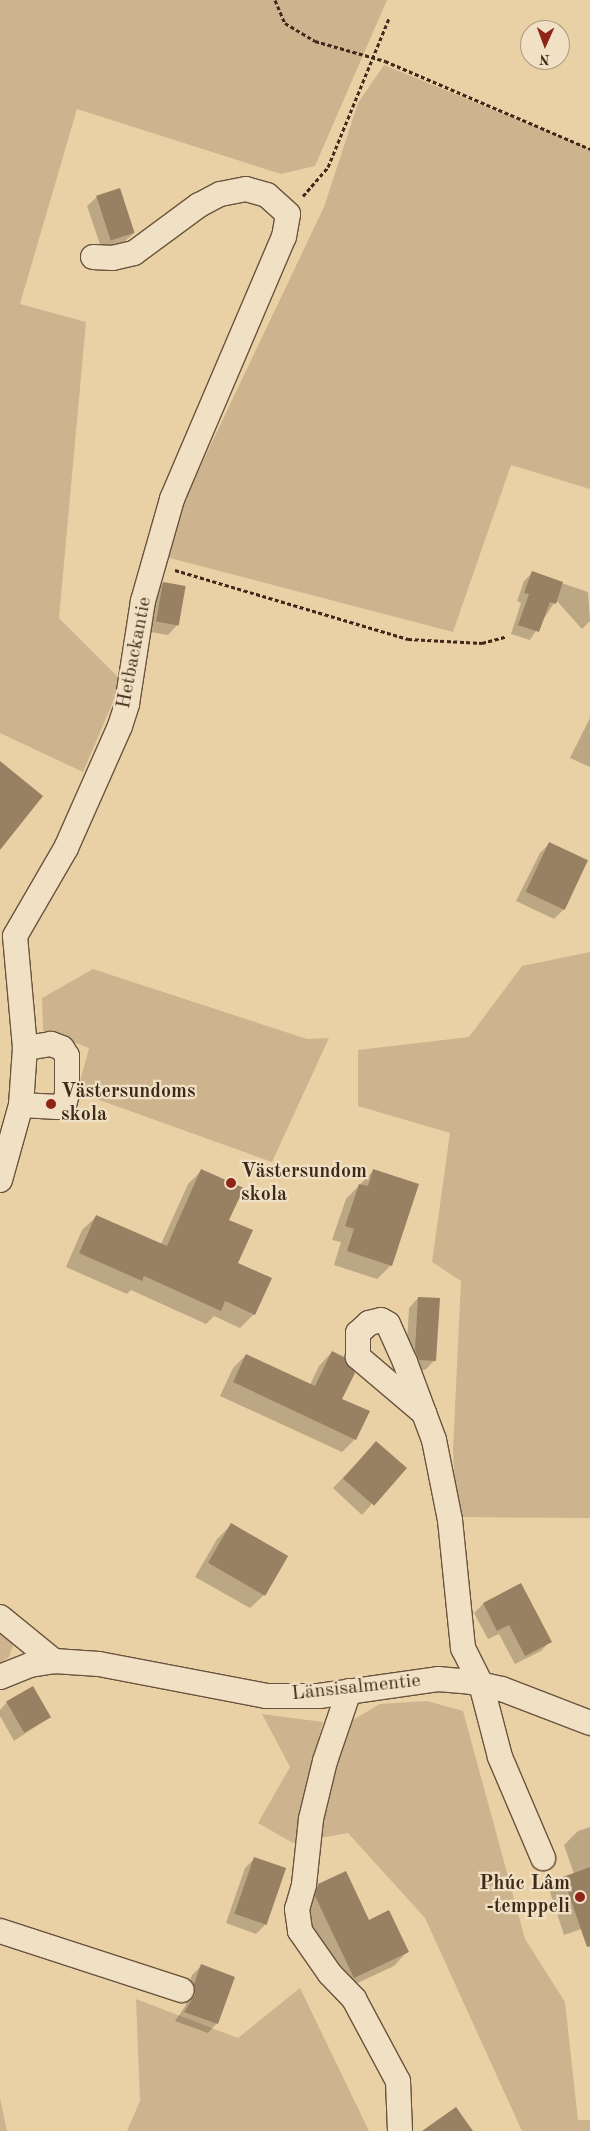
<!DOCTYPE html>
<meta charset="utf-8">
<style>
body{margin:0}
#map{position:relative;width:590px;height:2131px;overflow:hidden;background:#ead1a5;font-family:"Old Standard TT",serif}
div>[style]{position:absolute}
.green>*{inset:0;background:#cdb48e}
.shadow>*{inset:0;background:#0003}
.building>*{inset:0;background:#988063;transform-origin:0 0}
.path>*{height:3px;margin-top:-1.5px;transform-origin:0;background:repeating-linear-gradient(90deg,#3f291b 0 4px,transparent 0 6.5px)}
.roads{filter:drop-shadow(1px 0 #6a533e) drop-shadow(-1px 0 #6a533e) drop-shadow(0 1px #6a533e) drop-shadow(0 -1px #6a533e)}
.minor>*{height:24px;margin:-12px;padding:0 12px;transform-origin:12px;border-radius:12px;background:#f1e1c4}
.dots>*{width:14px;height:14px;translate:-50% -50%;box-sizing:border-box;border:2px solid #f1e1c4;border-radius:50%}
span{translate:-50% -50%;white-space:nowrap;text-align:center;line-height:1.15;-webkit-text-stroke:4.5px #f1e1c4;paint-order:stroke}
.street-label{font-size:20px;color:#3f291b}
.poi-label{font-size:20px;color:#3f291b;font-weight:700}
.left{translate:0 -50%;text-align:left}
.right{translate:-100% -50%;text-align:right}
.north{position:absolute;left:520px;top:20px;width:50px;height:50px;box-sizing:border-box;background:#f1e1c4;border:1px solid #aa9780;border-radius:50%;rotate:182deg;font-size:14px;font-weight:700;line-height:20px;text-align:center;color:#3f291b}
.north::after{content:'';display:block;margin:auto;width:18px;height:22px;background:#8f2418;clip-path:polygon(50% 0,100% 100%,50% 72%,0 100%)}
</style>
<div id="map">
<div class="green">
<div style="clip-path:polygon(0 0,387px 0,315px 166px,281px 174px,77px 109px,20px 304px,86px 322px,59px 618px,122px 681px,83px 772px,0 733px)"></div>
<div style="clip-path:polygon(384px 65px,590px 149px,590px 489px,511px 465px,453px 632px,166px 557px,184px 501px,324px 207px,358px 103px)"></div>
<div style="clip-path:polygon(590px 952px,590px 1518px,456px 1517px,453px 1450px,461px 1281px,432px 1262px,450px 1133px,358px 1106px,358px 1050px,469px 1037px,522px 966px)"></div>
<div style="clip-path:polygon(93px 969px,307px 1039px,329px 1038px,272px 1162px,77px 1092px,89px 1048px,43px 1031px,42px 998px)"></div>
<div style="clip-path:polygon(0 1632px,14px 1643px,9px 1657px,0 1663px)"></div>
<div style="clip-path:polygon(427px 1701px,463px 1711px,525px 1939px,565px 2002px,578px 2120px,590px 2120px,590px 2131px,522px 2131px,425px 1918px,348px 1833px,293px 1843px,258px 1823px,290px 1767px,262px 1714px,323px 1722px,307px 1786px,326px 1789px,351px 1721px,380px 1704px)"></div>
<div style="clip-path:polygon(300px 1988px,369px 2131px,127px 2131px,140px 2101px,136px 1999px,238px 2038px)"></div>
<div style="clip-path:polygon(0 2098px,7px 2131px,0 2131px)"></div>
</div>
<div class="shadow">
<div style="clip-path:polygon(97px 197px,134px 233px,124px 242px,102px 250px,87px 206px)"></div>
<div style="clip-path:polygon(532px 573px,588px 592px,590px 621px,582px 629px,556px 600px,530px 640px,511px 634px,521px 603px,517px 601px,524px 581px)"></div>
<div style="clip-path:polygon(163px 583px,177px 625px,168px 635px,145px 631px,154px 593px)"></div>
<div style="clip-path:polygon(590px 718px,590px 767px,570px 758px)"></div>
<div style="clip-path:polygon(550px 843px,587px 861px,563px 910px,554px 919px,516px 901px,540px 853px)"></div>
<div style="clip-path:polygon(202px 1170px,228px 1220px,236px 1264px,254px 1314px,240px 1328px,214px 1316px,206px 1324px,131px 1290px,127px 1294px,66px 1267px,82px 1230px,96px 1217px,161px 1244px,188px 1184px)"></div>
<div style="clip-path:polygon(374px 1170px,391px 1265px,377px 1279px,334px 1265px,341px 1242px,332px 1240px,346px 1199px)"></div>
<div style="clip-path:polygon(418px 1298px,435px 1360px,425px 1370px,409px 1369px,406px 1361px,409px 1308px)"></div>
<div style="clip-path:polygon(332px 1352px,341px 1399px,355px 1439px,342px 1452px,220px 1396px,233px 1368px,246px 1355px,310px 1385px,319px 1366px)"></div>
<div style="clip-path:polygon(367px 1452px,371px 1505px,362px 1515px,333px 1488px)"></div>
<div style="clip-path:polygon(231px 1525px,264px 1595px,250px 1608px,195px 1577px,217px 1539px)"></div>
<div style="clip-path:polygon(520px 1585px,550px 1641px,541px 1651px,515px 1664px,499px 1634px,488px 1639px,474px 1613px,483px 1604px)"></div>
<div style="clip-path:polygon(7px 1702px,50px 1717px,14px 1741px,0 1716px,0 1710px)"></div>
<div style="clip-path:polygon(590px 1827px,590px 1926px,564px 1935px,550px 1892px,564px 1878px,574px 1874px,564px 1845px,578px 1831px)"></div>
<div style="clip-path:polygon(254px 1859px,266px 1924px,256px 1934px,226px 1923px,245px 1868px)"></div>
<div style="clip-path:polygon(319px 1885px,368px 1922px,407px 1952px,394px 1966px,340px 1991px,302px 1910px,304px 1899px)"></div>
<div style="clip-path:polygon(201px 1966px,217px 2023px,208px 2033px,175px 2021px,186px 2005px,185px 1994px,192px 1975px)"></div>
</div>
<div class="building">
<div style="left:120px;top:188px;width:47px;height:25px;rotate:72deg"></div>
<div style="clip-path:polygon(532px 571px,563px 582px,556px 604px,550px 602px,539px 632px,518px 625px,529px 594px,524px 593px)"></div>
<div style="left:163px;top:582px;width:23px;height:40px;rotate:10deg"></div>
<div style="clip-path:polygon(0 761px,43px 796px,0 850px)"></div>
<div style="left:549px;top:842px;width:43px;height:55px;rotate:25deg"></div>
<div style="clip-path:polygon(201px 1169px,244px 1188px,229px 1220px,253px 1230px,238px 1263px,272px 1278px,255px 1315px,225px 1301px,221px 1311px,144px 1276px,142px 1281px,79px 1253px,96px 1215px,167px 1246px)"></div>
<div style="clip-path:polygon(373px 1169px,419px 1184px,392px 1266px,347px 1251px,354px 1229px,345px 1226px,359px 1184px,368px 1186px)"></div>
<div style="clip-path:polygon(418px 1297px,440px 1298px,436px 1361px,419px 1360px,415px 1350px)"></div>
<div style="clip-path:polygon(332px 1351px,344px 1357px,355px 1373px,342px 1399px,370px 1411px,356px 1440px,233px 1382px,246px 1354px,315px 1386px)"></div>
<div style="left:376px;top:1441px;width:41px;height:50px;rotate:41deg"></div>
<div style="left:231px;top:1523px;width:66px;height:46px;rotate:30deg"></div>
<div style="clip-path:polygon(521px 1583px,552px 1642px,525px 1656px,509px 1625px,497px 1631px,483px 1603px)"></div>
<div style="left:33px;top:1686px;width:36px;height:31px;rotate:60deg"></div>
<div style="left:254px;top:1857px;width:34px;height:60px;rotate:19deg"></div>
<div style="clip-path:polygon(590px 1867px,590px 1946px,587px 1947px,563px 1877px)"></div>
<div style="clip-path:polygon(346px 1871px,369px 1920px,389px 1910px,409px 1952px,354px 1978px,315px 1896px,318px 1884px)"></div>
<div style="clip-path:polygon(201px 1964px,235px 1977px,218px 2024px,184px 2012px,195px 1995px,194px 1984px)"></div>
<div style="clip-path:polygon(456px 2107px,473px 2131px,422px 2131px)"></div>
</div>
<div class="path">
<div style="left:275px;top:0;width:25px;rotate:67deg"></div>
<div style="left:285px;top:23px;width:35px;rotate:31deg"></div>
<div style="left:315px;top:41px;width:73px;rotate:15.9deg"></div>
<div style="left:385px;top:61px;width:223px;rotate:23.2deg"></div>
<div style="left:303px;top:196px;width:38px;rotate:-49deg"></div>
<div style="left:328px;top:167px;width:161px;rotate:-67.7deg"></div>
<div style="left:175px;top:570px;width:243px;rotate:16.5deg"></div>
<div style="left:408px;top:639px;width:74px;rotate:3.1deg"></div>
<div style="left:482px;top:643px;width:24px;rotate:-15deg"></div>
</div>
<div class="roads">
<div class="minor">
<div style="left:21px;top:1105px;width:37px;rotate:3deg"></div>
<div style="left:58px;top:1107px;width:6px;rotate:-18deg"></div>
<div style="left:64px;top:1105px;width:11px;rotate:-75deg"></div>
<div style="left:67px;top:1094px;width:38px;rotate:-90deg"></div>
<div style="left:67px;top:1056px;width:9px;rotate:-122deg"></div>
<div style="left:62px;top:1048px;width:12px;rotate:-160deg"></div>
<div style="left:51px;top:1044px;width:26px;rotate:171deg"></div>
<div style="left:0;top:1180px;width:78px;rotate:-74.4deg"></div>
<div style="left:21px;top:1105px;width:57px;rotate:-86deg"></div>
<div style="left:25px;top:1048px;width:112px;rotate:-95.1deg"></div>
<div style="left:15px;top:936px;width:102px;rotate:-59.9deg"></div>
<div style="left:66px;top:848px;width:133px;rotate:-66.1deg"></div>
<div style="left:120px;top:726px;width:23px;rotate:-72deg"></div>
<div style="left:127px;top:704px;width:104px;rotate:-81.2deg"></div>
<div style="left:143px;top:601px;width:106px;rotate:-74.1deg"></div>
<div style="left:172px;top:499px;width:285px;rotate:-66.9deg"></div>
<div style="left:284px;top:237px;width:23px;rotate:-80deg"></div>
<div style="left:288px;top:214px;width:28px;rotate:-138deg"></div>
<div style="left:267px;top:195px;width:22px;rotate:-164deg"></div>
<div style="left:246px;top:189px;width:26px;rotate:169deg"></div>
<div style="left:220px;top:194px;width:24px;rotate:152deg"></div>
<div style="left:199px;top:205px;width:81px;rotate:143.6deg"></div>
<div style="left:134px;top:253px;width:22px;rotate:167deg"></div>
<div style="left:113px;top:258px;width:20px;rotate:-177deg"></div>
<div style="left:424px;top:1413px;width:87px;rotate:-139.7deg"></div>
<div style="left:358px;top:1357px;width:24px;rotate:-90deg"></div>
<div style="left:358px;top:1333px;width:15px;rotate:-42deg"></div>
<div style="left:369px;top:1323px;width:12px;rotate:-14deg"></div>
<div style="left:381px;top:1320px;width:8px;rotate:30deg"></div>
<div style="left:388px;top:1324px;width:42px;rotate:65.9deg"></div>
<div style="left:405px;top:1362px;width:83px;rotate:69.6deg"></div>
<div style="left:434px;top:1440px;width:82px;rotate:78.7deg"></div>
<div style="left:450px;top:1520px;width:129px;rotate:84.2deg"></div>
<div style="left:463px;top:1648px;width:40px;rotate:63.4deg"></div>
<div style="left:481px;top:1684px;width:75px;rotate:75.4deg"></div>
<div style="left:500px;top:1757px;width:110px;rotate:66.9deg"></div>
<div style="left:0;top:1617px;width:70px;rotate:39.2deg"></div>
<div style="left:0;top:1677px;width:32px;rotate:-22deg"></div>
<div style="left:30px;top:1665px;width:24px;rotate:-9deg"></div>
<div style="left:54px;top:1661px;width:45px;rotate:3.8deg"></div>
<div style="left:99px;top:1664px;width:170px;rotate:10.8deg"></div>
<div style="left:266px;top:1696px;width:53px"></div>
<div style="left:319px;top:1696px;width:120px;rotate:-8.1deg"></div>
<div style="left:438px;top:1679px;width:33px;rotate:5deg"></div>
<div style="left:471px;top:1682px;width:32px;rotate:13deg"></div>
<div style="left:502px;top:1689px;width:94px;rotate:21.1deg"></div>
<div style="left:349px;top:1691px;width:74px;rotate:108.9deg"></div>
<div style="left:325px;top:1761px;width:60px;rotate:103.6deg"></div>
<div style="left:311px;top:1819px;width:66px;rotate:96.1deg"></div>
<div style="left:304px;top:1885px;width:25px;rotate:106deg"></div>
<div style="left:297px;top:1909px;width:22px;rotate:82deg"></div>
<div style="left:300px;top:1931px;width:52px;rotate:55.1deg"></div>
<div style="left:330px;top:1974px;width:35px;rotate:46deg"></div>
<div style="left:354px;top:1999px;width:93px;rotate:61.8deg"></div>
<div style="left:398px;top:2081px;width:50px;rotate:87.7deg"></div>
<div style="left:0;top:1931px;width:191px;rotate:18deg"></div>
</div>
</div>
<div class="dots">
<div style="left:51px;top:1104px;background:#8f2418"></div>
<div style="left:231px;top:1183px;background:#8f2418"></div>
<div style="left:580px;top:1897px;background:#8f2418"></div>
</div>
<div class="street-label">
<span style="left:135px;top:653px;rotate:-79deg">Hetbackantie</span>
<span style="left:356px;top:1688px;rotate:-6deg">Länsisalmentie</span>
</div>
<div class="poi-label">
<span class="left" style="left:61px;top:1104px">Västersundoms<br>skola</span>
<span class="left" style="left:241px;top:1184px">Västersundom<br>skola</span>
<span class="right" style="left:570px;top:1896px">Phúc Lâm<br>-temppeli</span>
</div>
<div class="north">N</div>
</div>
